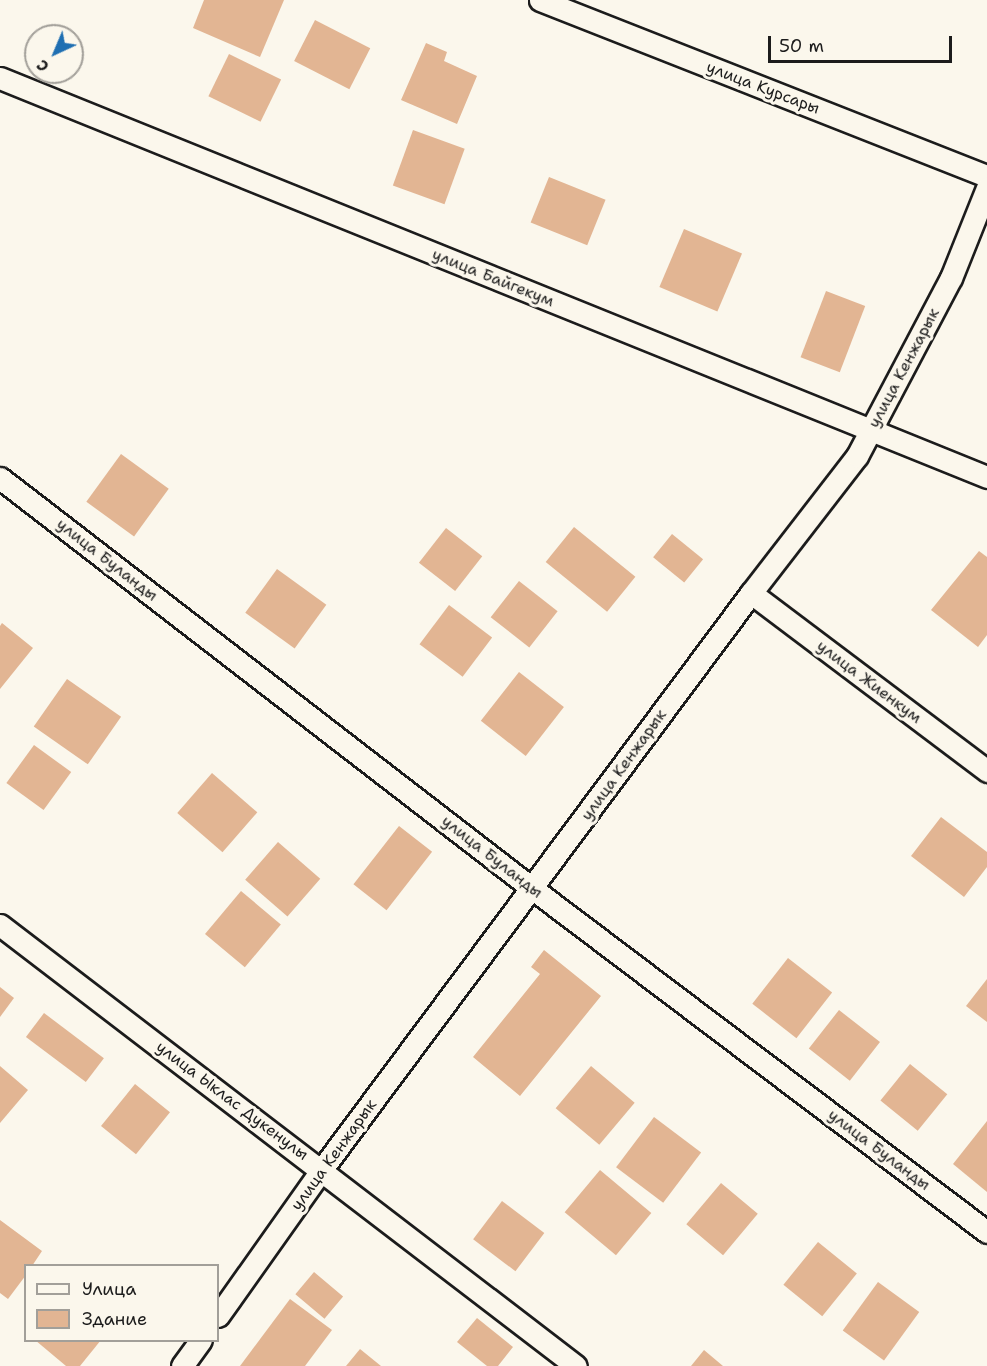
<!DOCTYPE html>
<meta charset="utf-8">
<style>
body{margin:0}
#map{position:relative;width:987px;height:1366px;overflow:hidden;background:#fbf7ec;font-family:"Shantell Sans",sans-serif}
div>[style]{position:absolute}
.building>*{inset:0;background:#e2b593;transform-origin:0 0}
.roads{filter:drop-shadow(2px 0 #1c1c1c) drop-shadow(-2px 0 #1c1c1c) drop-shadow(0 2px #1c1c1c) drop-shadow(0 -2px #1c1c1c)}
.minor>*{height:21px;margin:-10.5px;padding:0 10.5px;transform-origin:10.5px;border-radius:10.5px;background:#fbf7ec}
span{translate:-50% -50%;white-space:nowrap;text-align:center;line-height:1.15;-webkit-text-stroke:6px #fbf7ec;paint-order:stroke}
.street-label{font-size:16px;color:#1c1c1c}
.legend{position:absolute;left:24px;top:1264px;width:195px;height:78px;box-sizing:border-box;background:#fbf7ec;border:2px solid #a29f99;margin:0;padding:8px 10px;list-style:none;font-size:18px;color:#1c1c1c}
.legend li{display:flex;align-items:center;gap:12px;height:30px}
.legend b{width:30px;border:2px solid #a29f99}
.north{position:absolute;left:24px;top:24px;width:60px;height:60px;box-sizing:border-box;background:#fbf7ec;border:2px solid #a29f99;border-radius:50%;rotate:224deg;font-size:16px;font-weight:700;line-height:24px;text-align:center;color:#1c1c1c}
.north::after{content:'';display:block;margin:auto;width:21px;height:27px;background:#1f6fb2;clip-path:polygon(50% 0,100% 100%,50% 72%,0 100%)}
.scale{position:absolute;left:768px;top:36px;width:184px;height:27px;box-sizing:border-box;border:3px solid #1c1c1c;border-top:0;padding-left:8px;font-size:18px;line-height:21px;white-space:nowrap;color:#1c1c1c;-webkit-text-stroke:4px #fbf7ec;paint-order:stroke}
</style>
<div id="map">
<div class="building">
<div style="clip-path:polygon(204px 0,284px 0,260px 57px,193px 28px)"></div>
<div style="left:315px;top:20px;width:62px;height:46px;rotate:27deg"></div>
<div style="clip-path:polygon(426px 43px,447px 52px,444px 61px,477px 76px,457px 124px,401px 100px)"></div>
<div style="left:229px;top:54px;width:58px;height:47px;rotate:26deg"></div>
<div style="left:413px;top:130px;width:55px;height:59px;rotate:20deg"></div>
<div style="left:549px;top:177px;width:61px;height:49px;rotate:22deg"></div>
<div style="left:684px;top:229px;width:63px;height:63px;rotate:23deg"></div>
<div style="left:826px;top:291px;width:42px;height:71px;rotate:21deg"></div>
<div style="left:121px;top:454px;width:59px;height:59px;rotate:36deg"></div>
<div style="left:574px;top:527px;width:79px;height:45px;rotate:39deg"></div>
<div style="left:446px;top:528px;width:46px;height:44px;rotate:38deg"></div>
<div style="left:672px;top:534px;width:40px;height:30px;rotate:39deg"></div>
<div style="clip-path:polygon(979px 551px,987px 557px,987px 635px,978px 647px,931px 610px)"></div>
<div style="left:277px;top:569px;width:61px;height:54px;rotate:36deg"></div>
<div style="left:519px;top:581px;width:49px;height:46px;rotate:38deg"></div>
<div style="left:449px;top:605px;width:54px;height:49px;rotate:37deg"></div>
<div style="clip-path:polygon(2px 623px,33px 648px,0 689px,0 626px)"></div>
<div style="left:519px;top:672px;width:57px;height:62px;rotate:38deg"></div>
<div style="left:67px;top:679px;width:66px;height:58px;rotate:35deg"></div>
<div style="left:34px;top:745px;width:46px;height:47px;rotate:36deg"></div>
<div style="left:212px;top:773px;width:60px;height:53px;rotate:41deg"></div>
<div style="clip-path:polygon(941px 817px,987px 852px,987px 867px,964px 897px,911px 856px)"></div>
<div style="left:399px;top:826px;width:42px;height:74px;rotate:38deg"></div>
<div style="left:278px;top:842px;width:56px;height:50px;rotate:41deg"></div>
<div style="left:241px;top:891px;width:52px;height:56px;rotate:40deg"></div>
<div style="clip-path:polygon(544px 950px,601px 996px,520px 1096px,473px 1057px,540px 974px,531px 967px)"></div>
<div style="left:788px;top:958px;width:56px;height:58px;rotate:38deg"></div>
<div style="clip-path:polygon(987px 979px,987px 1022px,966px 1006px)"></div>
<div style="clip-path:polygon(0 987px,14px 998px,0 1017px)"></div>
<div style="left:839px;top:1010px;width:52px;height:49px;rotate:38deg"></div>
<div style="left:44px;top:1013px;width:75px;height:30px;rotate:37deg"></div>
<div style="left:910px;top:1064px;width:48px;height:47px;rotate:39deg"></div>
<div style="clip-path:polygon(0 1066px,28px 1090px,0 1123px)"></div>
<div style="left:591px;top:1066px;width:57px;height:55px;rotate:40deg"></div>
<div style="left:135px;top:1084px;width:45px;height:54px;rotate:39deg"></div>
<div style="left:654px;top:1117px;width:59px;height:63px;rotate:37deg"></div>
<div style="clip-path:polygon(987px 1121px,987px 1192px,953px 1164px)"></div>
<div style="left:600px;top:1170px;width:67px;height:55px;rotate:40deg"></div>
<div style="left:721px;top:1183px;width:48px;height:54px;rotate:40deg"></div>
<div style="left:502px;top:1201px;width:53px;height:48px;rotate:37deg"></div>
<div style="clip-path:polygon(0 1220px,42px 1251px,32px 1266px,26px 1266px,26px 1275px,8px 1299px,0 1293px)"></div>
<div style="left:818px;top:1242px;width:50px;height:55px;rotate:39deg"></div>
<div style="left:314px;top:1272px;width:38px;height:29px;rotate:40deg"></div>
<div style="left:878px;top:1282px;width:51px;height:60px;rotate:36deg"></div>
<div style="clip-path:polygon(290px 1299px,332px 1330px,305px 1366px,240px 1366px)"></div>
<div style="clip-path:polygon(477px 1318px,513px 1347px,498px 1366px,487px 1366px,457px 1342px)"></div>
<div style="clip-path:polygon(35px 1340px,101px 1340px,80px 1366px,66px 1366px)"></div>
<div style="clip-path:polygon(360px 1349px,381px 1366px,346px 1366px)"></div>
<div style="clip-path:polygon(704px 1350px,723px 1366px,691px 1366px)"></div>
</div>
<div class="roads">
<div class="minor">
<div style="left:540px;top:0;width:480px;rotate:21.5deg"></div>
<div style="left:0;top:78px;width:1065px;rotate:22.01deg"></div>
<div style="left:0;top:478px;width:673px;rotate:37.64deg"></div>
<div style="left:533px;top:889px;width:569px;rotate:37.07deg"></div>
<div style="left:751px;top:593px;width:296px;rotate:37deg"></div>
<div style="left:0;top:925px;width:725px;rotate:37.44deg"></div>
<div style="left:218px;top:1316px;width:180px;rotate:-54.7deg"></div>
<div style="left:322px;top:1169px;width:718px;rotate:-53.32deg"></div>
<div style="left:751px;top:593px;width:173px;rotate:-52.3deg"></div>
<div style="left:857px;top:456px;width:201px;rotate:-62.2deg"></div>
<div style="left:951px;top:278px;width:97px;rotate:-68.2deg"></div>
<div style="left:182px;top:1366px;width:32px;rotate:-54deg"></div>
</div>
</div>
<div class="street-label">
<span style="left:763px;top:88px;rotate:21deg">улица Курсары</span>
<span style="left:493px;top:278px;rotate:22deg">улица Байгекум</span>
<span style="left:904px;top:368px;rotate:-62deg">улица Кенжарык</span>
<span style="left:107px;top:560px;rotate:38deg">улица Буланды</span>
<span style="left:869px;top:682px;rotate:37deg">улица Жиенкум</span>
<span style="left:624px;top:765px;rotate:-54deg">улица Кенжарык</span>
<span style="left:492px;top:857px;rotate:38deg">улица Буланды</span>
<span style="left:232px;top:1101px;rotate:37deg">улица Ыклас Дукенулы</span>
<span style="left:879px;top:1150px;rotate:37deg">улица Буланды</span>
<span style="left:334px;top:1155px;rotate:-54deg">улица Кенжарык</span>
</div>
<ul class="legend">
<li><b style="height:8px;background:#fbf7ec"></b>Улица</li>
<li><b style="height:16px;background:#e2b593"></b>Здание</li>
</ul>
<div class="north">С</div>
<div class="scale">50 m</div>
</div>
